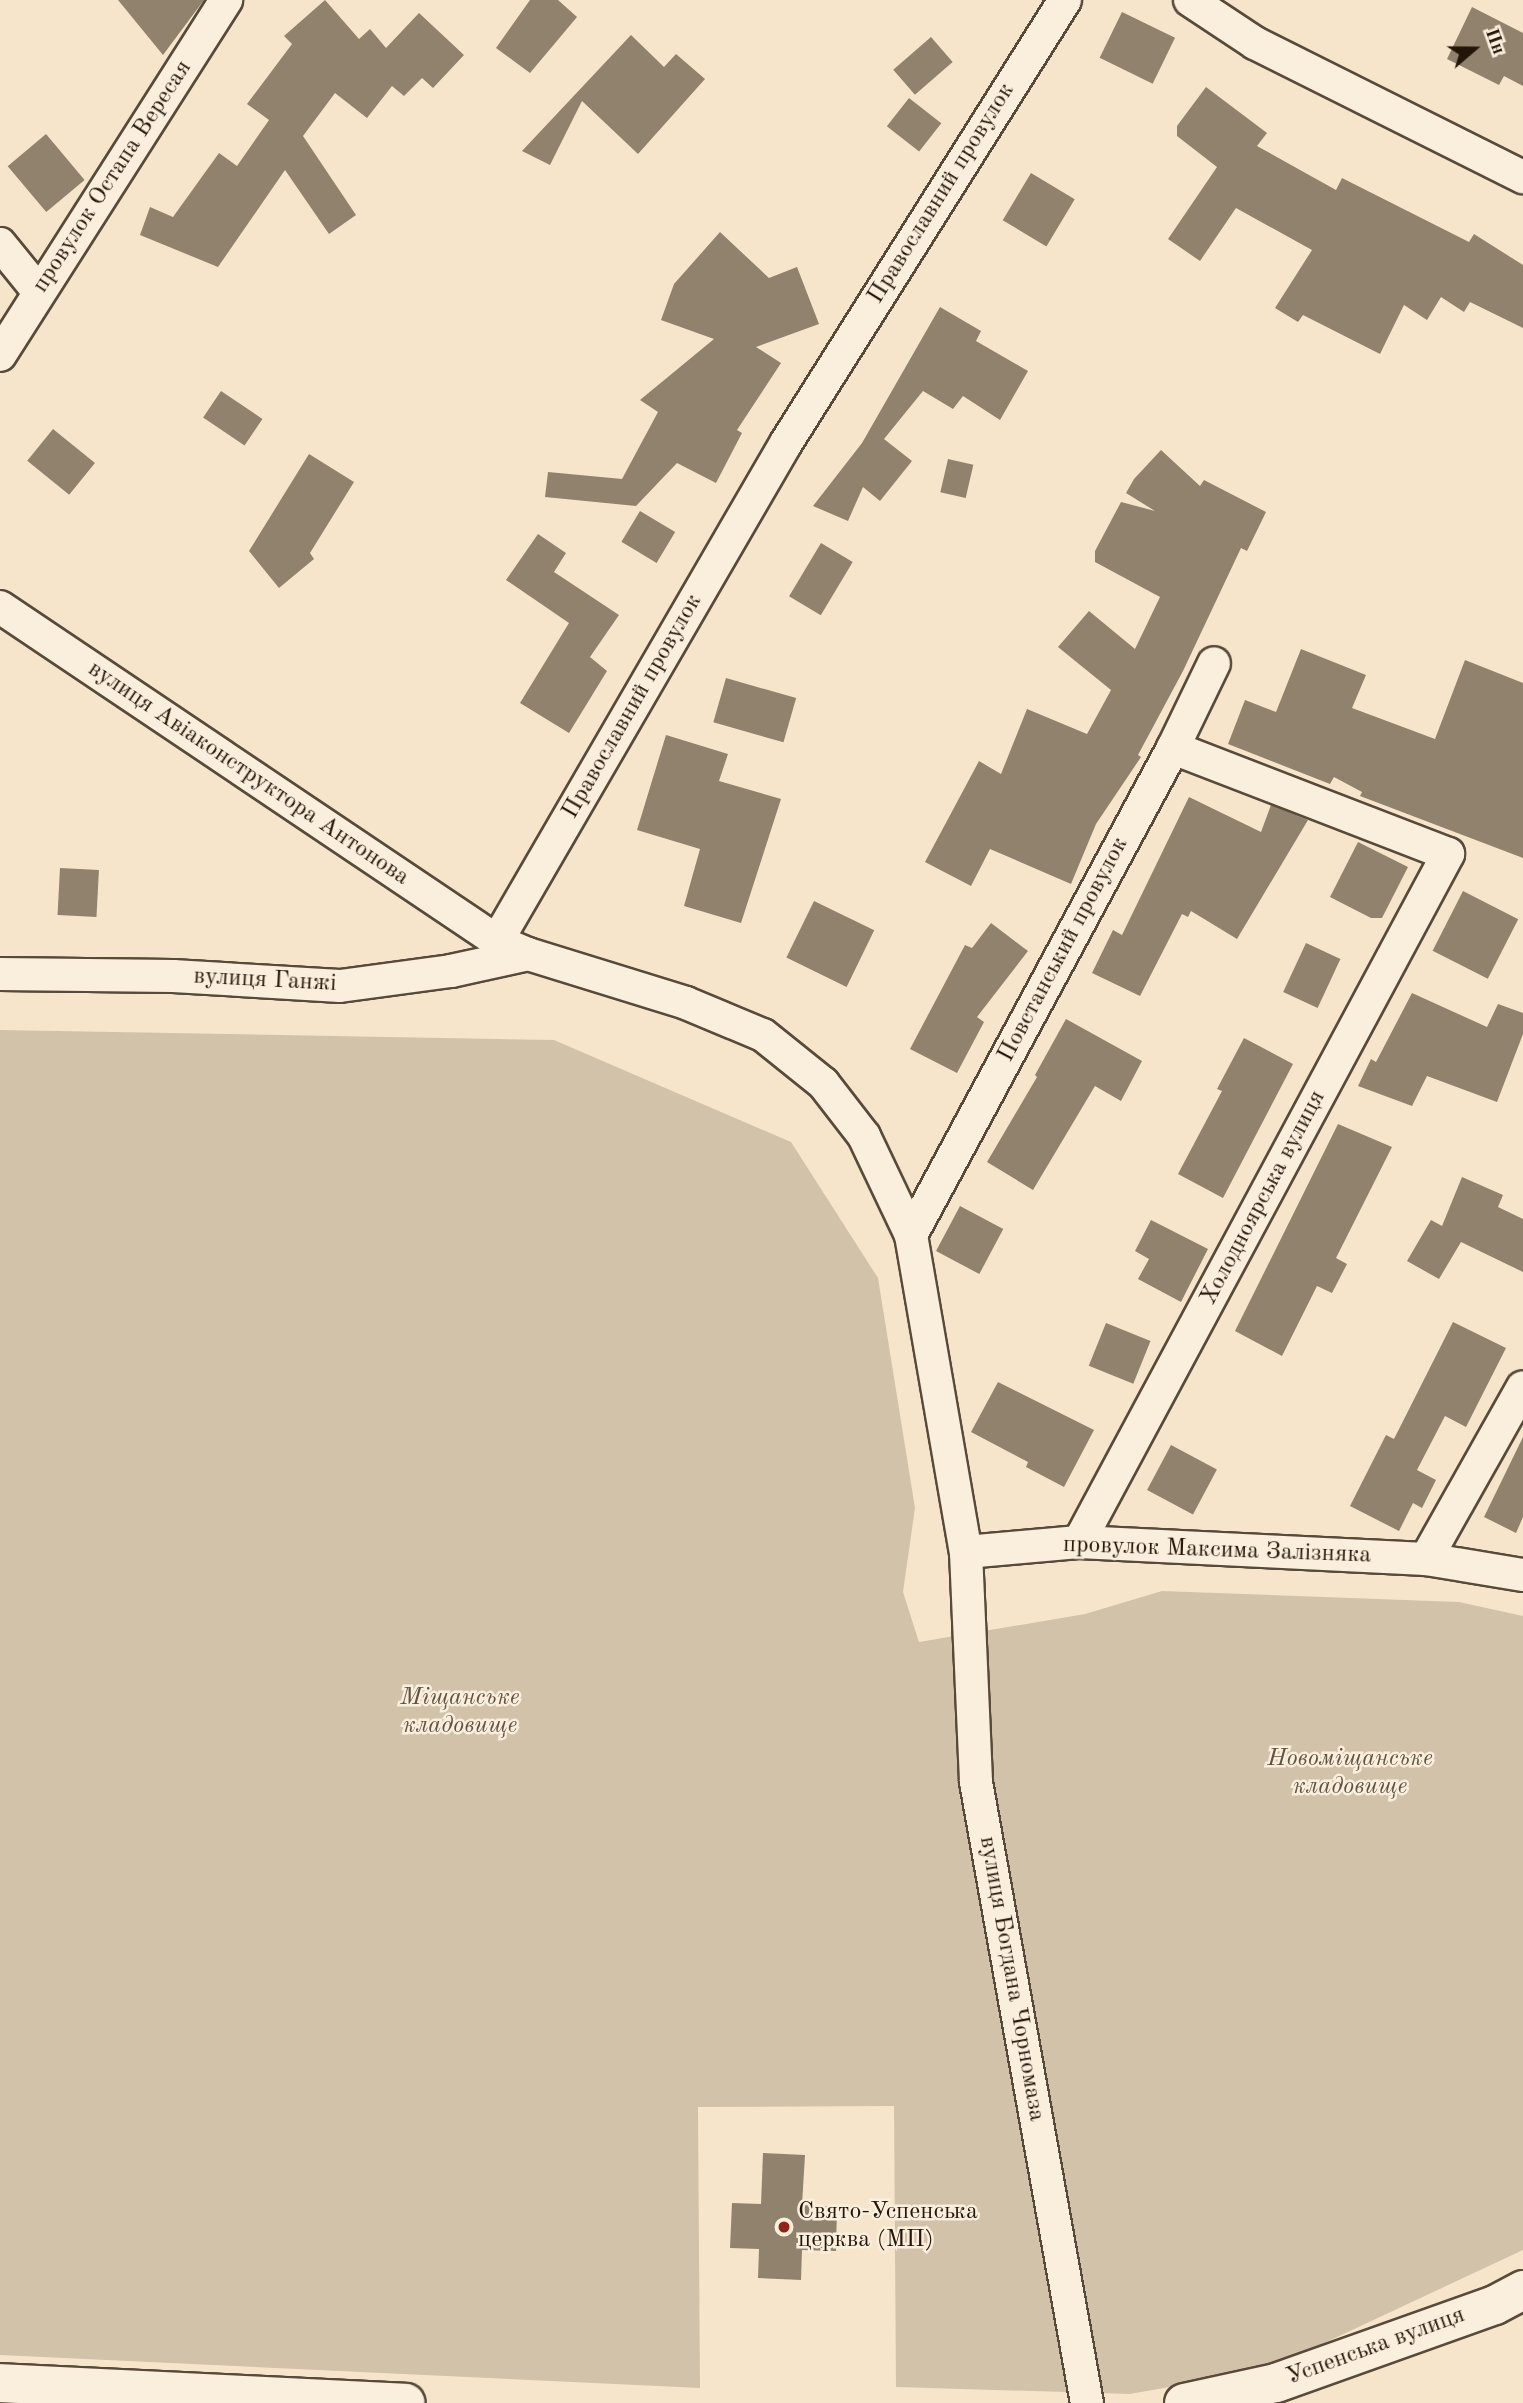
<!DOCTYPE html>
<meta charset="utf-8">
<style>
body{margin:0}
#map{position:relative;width:1523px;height:2403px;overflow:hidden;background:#f7e5cb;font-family:"Old Standard TT",serif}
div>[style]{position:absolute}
.green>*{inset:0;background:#d3c2aa}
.building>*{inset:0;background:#91826e;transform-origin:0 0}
.roads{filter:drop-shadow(2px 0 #584a3a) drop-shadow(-2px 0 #584a3a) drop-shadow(0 2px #584a3a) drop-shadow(0 -2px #584a3a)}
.street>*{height:32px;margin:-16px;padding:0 16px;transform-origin:16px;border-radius:16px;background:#faeedd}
.secondary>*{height:38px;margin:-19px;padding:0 19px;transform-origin:19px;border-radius:19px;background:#faeedd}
.dots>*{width:19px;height:19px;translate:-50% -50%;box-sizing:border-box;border:4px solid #faeedd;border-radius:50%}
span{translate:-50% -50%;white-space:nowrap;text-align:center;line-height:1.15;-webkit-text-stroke:5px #faeedd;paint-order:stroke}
.street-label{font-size:24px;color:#231609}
.park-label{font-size:24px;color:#615241;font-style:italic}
.poi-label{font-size:24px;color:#231609}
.left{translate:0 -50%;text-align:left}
.north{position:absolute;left:1439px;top:14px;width:70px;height:70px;-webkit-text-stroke:5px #faeedd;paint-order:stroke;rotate:70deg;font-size:19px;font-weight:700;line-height:28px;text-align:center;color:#231609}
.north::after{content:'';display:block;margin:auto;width:24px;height:32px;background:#231609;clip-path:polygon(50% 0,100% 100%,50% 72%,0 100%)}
</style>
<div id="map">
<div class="green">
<div style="clip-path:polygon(0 1030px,554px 1040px,791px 1142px,878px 1278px,915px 1508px,903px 1592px,919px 1642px,1085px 1614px,1162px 1591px,1459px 1602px,1523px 1616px,1523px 2250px,1303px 2353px,1226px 2377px,1130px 2394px,896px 2387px,894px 2106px,698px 2107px,700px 2388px,0 2355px)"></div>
</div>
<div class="building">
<div style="clip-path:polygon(118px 0,204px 0,163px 55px)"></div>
<div style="clip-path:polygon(325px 0,359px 39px,370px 29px,386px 48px,419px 13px,464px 55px,433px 88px,422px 78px,404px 96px,392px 86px,367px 118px,335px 93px,303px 136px,356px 215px,329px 234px,285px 170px,218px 267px,140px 235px,150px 207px,173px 217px,219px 153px,237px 166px,269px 120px,247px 104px,292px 44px,284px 36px)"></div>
<div style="clip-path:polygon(530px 0,558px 0,577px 17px,530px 73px,496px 48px)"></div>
<div style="clip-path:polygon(1472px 7px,1523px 33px,1523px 86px,1504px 76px,1499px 85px,1447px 59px)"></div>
<div style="left:1122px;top:12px;width:59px;height:51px;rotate:26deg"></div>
<div style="clip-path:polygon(631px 35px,664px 67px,676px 54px,705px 79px,638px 154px,582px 101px,550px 165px,522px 151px)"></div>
<div style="left:931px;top:37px;width:33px;height:50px;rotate:49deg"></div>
<div style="clip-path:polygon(1206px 87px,1267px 133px,1257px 146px,1336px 190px,1342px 178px,1469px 242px,1474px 234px,1523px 265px,1523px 328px,1470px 302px,1464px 312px,1441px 297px,1427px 320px,1404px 305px,1380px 354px,1303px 315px,1298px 322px,1275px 308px,1312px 250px,1236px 208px,1200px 261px,1168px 239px,1217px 167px,1177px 136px,1177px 126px)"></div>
<div style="left:909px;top:98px;width:41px;height:36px;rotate:38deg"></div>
<div style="left:46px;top:134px;width:60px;height:50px;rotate:50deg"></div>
<div style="left:1031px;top:173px;width:51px;height:55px;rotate:31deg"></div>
<div style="clip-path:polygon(720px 232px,769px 278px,797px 267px,819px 324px,756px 347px,781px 363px,737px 430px,742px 433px,716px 483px,677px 463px,636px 506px,545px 497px,548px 472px,622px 479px,658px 412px,640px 400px,714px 339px,661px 320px,674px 284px)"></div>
<div style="clip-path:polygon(940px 307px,981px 331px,976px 341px,1028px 371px,1000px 420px,963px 396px,953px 409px,923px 391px,884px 439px,912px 461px,880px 501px,863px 487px,848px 521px,813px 506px,862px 443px)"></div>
<div style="left:221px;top:391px;width:50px;height:32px;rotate:34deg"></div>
<div style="left:53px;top:429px;width:54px;height:41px;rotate:39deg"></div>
<div style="clip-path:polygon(1161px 450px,1200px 486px,1204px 480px,1266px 512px,1247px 551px,1241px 548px,1183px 671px,1138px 755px,1141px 757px,1096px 824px,1071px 884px,990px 849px,971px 886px,925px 862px,979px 761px,1001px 774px,1027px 709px,1087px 734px,1111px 690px,1058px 647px,1089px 611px,1135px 649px,1160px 597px,1095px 562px,1095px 551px,1121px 502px,1155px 511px,1126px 493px,1134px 479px)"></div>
<div style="clip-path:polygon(309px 454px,354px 482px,310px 553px,314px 559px,279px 588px,249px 551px)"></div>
<div style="left:948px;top:459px;width:26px;height:34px;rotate:13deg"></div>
<div style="left:640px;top:511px;width:41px;height:36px;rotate:31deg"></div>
<div style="clip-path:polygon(538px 534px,566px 553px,554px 572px,619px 615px,590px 657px,607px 671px,569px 733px,520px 703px,569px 623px,506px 580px)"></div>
<div style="left:821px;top:543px;width:37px;height:62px;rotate:31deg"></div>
<div style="clip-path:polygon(1301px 649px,1366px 675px,1352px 708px,1435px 739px,1465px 660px,1523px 683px,1523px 858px,1360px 796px,1362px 792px,1334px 777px,1330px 784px,1228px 744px,1245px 700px,1276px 712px)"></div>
<div style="left:726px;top:678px;width:73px;height:46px;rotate:16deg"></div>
<div style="clip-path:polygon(666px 735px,728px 754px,719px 781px,781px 799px,741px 923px,684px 906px,700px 849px,637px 830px)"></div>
<div style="clip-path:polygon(1189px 797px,1261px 832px,1271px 805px,1308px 820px,1237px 939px,1191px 911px,1188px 917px,1182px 914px,1140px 996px,1092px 973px,1113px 930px,1122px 935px)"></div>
<div style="clip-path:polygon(1358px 842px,1408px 867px,1382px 918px,1371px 918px,1330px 897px)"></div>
<div style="left:60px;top:868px;width:39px;height:47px;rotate:3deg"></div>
<div style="left:1463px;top:891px;width:62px;height:67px;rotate:27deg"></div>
<div style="left:814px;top:901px;width:67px;height:63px;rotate:26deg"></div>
<div style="clip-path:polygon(991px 923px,1028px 951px,977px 1017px,984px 1022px,957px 1073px,910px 1049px,965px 945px,972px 948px)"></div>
<div style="left:1306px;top:943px;width:38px;height:54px;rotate:25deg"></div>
<div style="clip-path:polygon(1412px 993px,1487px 1027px,1498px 1004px,1523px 1013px,1523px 1034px,1497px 1102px,1427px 1076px,1412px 1106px,1358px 1086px,1371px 1059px,1376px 1062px)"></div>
<div style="clip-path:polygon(1066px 1019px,1142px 1061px,1121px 1101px,1095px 1086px,1033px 1190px,987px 1162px,1037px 1077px,1035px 1075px)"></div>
<div style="clip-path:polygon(1244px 1038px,1293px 1064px,1223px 1198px,1178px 1174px,1222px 1091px,1217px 1089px)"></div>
<div style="clip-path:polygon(1338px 1124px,1392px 1147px,1336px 1258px,1347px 1264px,1332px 1293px,1317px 1286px,1282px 1356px,1235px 1331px)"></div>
<div style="clip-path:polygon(1462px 1177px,1503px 1195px,1498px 1207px,1523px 1219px,1523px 1272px,1461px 1242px,1439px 1279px,1407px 1261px,1431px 1220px,1442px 1226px)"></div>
<div style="left:960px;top:1206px;width:49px;height:51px;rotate:28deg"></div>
<div style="clip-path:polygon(1151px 1220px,1208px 1249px,1181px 1302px,1138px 1279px,1149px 1259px,1135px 1251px)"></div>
<div style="clip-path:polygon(1453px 1322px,1506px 1348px,1466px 1427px,1445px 1416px,1417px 1470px,1436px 1480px,1422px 1508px,1413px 1503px,1399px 1531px,1350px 1506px,1386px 1435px,1394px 1439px)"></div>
<div style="left:1106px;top:1323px;width:48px;height:46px;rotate:22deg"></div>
<div style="clip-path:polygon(998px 1382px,1094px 1430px,1064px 1487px,1026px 1467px,1028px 1462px,971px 1432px)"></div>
<div style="clip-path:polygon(1523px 1437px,1523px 1517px,1516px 1533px,1484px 1517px)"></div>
<div style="left:1171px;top:1445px;width:52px;height:51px;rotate:28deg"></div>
<div style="clip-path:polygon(763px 2153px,805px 2155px,802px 2205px,837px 2207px,836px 2251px,802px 2250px,801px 2280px,758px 2278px,759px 2249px,730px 2248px,732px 2203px,761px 2204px)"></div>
</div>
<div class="roads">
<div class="street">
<div style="left:1065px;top:0;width:524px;rotate:122.2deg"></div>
<div style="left:786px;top:443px;width:576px;rotate:120.13deg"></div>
<div style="left:497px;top:941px;width:34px;rotate:23deg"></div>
<div style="left:528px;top:954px;width:165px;rotate:17.2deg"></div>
<div style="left:686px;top:1003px;width:83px;rotate:22.6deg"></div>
<div style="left:763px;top:1035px;width:77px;rotate:38.7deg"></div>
<div style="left:823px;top:1083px;width:67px;rotate:52.3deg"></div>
<div style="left:864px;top:1136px;width:110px;rotate:64.6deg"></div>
<div style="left:911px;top:1235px;width:322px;rotate:80.2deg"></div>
<div style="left:966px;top:1552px;width:230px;rotate:87.5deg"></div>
<div style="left:976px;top:1782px;width:631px;rotate:79.87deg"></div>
<div style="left:1190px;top:0;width:78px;rotate:33.5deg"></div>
<div style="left:1255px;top:43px;width:300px;rotate:26.6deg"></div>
<div style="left:0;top:244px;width:62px;rotate:50.9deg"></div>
<div style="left:0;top:355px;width:421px;rotate:-57.5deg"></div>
<div style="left:0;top:607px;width:599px;rotate:33.9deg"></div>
<div style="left:0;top:974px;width:173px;rotate:0.7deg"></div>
<div style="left:173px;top:976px;width:167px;rotate:3.4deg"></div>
<div style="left:340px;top:986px;width:112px;rotate:-7.7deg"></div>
<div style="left:451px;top:971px;width:79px;rotate:-12.4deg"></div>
<div style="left:911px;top:1235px;width:553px;rotate:-61.72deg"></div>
<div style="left:1173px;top:748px;width:94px;rotate:-64.2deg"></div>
<div style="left:1079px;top:1542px;width:781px;rotate:-61.79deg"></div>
<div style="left:1448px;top:854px;width:295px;rotate:-158.9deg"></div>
<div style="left:966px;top:1552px;width:113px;rotate:-5.1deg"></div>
<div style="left:1079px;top:1542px;width:347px;rotate:2.8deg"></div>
<div style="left:1426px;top:1559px;width:98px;rotate:9.4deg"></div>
<div style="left:1426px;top:1559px;width:197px;rotate:-60.6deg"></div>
</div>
<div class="secondary">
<div style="left:0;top:2383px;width:406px;rotate:2.8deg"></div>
<div style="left:1184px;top:2403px;width:94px;rotate:-12.3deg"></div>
<div style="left:1276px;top:2383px;width:232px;rotate:-19.6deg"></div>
<div style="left:1495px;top:2305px;width:32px;rotate:-28deg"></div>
</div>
</div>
<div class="dots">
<div style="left:784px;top:2227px;background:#8f2418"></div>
</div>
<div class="street-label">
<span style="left:113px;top:177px;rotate:-57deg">провулок Остапа Вересая</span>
<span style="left:942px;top:194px;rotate:-58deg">Православний провулок</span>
<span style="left:633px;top:707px;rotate:-60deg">Православний провулок</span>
<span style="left:248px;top:774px;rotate:34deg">вулиця Авіаконструктора Антонова</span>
<span style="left:1064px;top:950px;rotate:-62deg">Повстанський провулок</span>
<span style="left:265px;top:981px;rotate:3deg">вулиця Ганжі</span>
<span style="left:1264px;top:1198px;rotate:-62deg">Холодноярська вулиця</span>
<span style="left:1217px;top:1551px;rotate:2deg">провулок Максима Залізняка</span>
<span style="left:1011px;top:1979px;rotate:80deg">вулиця Богдана Чорномаза</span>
<span style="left:1376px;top:2347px;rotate:-20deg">Успенська вулиця</span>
</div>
<div class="park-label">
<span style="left:460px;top:1713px">Міщанське<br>кладовище</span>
<span style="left:1350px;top:1774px">Новоміщанське<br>кладовище</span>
</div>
<div class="poi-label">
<span class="left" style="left:798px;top:2227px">Свято-Успенська<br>церква (МП)</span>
</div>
<div class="north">Пн</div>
</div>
